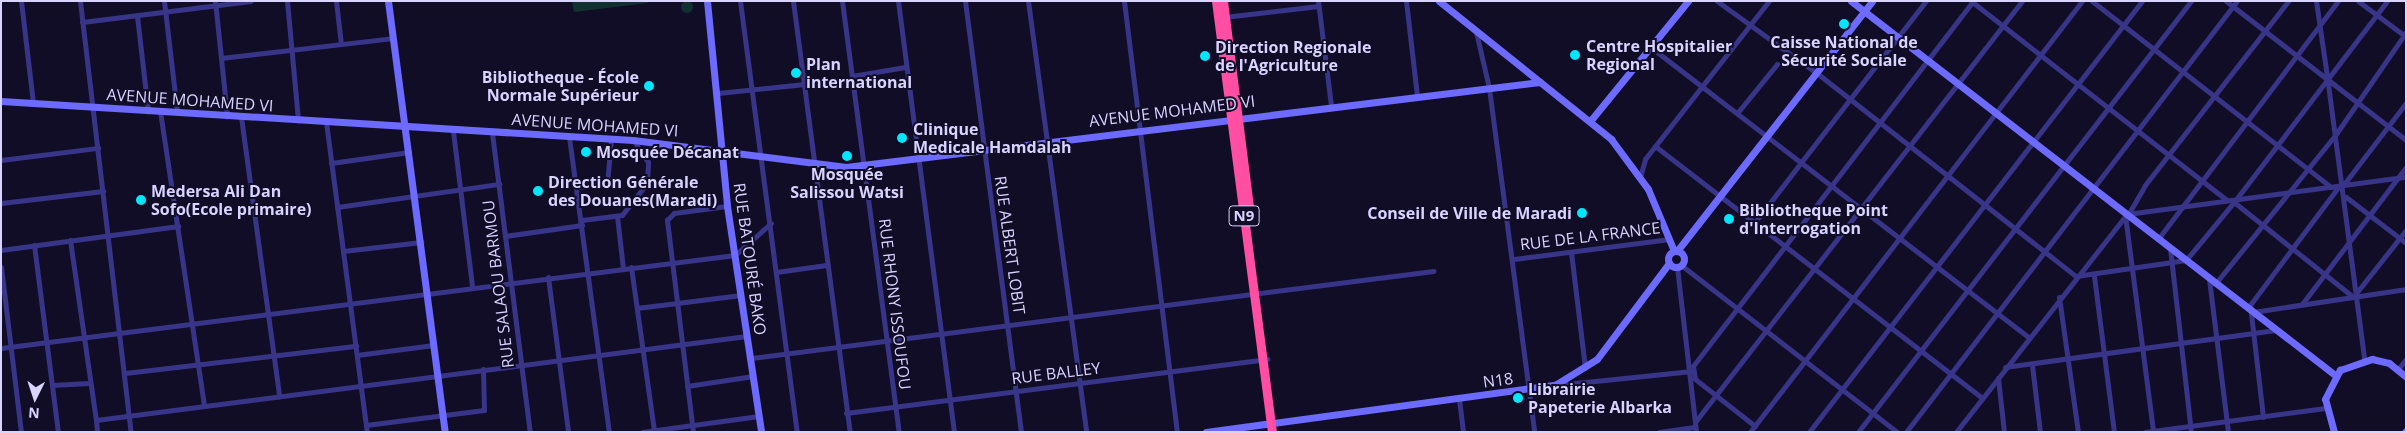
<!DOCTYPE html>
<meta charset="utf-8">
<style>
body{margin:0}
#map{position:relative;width:2407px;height:433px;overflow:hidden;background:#120d27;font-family:"Open Sans",sans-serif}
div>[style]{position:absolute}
.green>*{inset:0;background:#103130}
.round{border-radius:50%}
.street>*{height:5px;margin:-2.5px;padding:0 2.5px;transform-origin:2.5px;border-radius:2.5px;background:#383589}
.secondary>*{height:7px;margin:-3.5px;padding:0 3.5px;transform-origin:3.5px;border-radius:3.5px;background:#6d6aff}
.secondary>.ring{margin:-3.5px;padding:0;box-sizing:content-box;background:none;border:7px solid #6d6aff;border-radius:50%}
.highway>*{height:9px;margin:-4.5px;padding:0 4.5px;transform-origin:4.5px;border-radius:4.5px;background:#ff4ea4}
.dots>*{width:14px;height:14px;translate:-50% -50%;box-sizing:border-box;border:2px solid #120d27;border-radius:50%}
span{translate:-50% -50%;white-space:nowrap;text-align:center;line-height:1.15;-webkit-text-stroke:4px #120d27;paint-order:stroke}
.shield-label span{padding:1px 4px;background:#120d27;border:1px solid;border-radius:4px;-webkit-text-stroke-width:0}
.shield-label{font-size:15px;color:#d8d3ff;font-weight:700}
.poi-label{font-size:16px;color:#d8d3ff;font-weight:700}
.left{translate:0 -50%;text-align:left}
.right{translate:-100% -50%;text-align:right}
.street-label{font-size:16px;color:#d8d3ff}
.frame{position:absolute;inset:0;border:2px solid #d8d3ff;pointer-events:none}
.north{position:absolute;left:10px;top:373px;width:50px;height:50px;-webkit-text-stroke:4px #120d27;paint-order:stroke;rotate:184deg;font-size:14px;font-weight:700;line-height:20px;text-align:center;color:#d8d3ff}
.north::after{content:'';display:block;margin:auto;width:18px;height:22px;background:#d8d3ff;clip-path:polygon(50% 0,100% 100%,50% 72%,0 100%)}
</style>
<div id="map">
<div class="green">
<div style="clip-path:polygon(572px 1px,648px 1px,648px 3px,574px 12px)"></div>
<div class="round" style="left:681px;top:1px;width:12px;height:12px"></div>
</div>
<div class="street">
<div style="left:21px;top:1px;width:103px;rotate:83.3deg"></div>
<div style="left:80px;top:1px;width:434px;rotate:83.3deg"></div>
<div style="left:164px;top:1px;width:112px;rotate:83.3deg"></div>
<div style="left:215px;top:1px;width:116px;rotate:84deg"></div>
<div style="left:287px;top:1px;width:120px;rotate:84.7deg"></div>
<div style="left:336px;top:1px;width:43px;rotate:83.4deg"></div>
<div style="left:740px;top:1px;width:435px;rotate:82.5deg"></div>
<div style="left:793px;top:1px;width:435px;rotate:82.5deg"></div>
<div style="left:842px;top:1px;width:435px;rotate:82.5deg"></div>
<div style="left:898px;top:1px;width:435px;rotate:82.6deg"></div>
<div style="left:965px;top:1px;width:435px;rotate:82.6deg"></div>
<div style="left:1028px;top:1px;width:435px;rotate:82.3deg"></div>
<div style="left:1124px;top:1px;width:434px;rotate:83deg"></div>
<div style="left:1318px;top:1px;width:106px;rotate:82.9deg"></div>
<div style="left:1406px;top:1px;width:96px;rotate:83.4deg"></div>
<div style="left:1717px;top:1px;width:125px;rotate:35.9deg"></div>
<div style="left:1818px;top:74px;width:328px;rotate:38.1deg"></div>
<div style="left:2076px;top:276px;width:111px;rotate:-8.3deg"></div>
<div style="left:2186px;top:260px;width:75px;rotate:-50.4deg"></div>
<div style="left:1971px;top:1px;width:324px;rotate:37.9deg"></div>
<div style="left:2092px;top:1px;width:303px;rotate:37.9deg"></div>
<div style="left:2226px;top:1px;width:227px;rotate:37.7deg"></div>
<div style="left:2316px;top:1px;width:76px;rotate:81.7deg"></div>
<div style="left:2358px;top:1px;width:59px;rotate:36.7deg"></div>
<div style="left:137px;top:16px;width:96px;rotate:83.4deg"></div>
<div style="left:1224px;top:17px;width:95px;rotate:-6.7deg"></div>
<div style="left:82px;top:22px;width:170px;rotate:-7.1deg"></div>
<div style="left:1476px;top:32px;width:57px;rotate:76.9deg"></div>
<div style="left:1489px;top:88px;width:347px;rotate:82.5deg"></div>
<div style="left:1653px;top:49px;width:473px;rotate:37.5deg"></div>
<div style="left:221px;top:58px;width:173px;rotate:-6.6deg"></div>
<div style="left:852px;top:76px;width:54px;rotate:-9.6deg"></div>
<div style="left:2328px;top:84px;width:277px;rotate:82.5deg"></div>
<div style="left:718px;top:93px;width:87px;rotate:-5.9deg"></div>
<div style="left:160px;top:111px;width:297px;rotate:81.5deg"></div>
<div style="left:1738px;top:112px;width:62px;rotate:-50.9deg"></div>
<div style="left:241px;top:117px;width:282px;rotate:82.2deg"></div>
<div style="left:326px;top:122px;width:313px;rotate:82.5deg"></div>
<div style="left:453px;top:131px;width:156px;rotate:83deg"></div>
<div style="left:492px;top:133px;width:301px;rotate:82.8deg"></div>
<div style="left:569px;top:137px;width:298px;rotate:82.3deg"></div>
<div style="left:1655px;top:146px;width:413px;rotate:37.6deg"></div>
<div style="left:1px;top:160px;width:98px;rotate:-7.1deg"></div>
<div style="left:331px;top:163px;width:79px;rotate:-8deg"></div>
<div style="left:1640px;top:177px;width:19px;rotate:-74deg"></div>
<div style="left:1645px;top:159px;width:201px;rotate:-51.9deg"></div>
<div style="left:2344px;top:184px;width:102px;rotate:-52.6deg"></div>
<div style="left:577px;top:187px;width:30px;rotate:-6deg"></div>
<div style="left:607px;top:184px;width:45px;rotate:-84.9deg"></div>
<div style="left:2346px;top:197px;width:76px;rotate:37.5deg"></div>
<div style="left:1px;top:203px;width:103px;rotate:-6.7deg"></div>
<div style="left:337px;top:207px;width:164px;rotate:-8.1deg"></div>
<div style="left:2129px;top:213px;width:32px;rotate:-60deg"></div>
<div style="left:2145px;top:185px;width:233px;rotate:-52.1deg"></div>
<div style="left:2125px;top:215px;width:219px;rotate:82.6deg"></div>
<div style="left:617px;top:216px;width:53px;rotate:83.5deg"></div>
<div style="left:582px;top:220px;width:40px;rotate:-7.1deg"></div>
<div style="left:622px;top:215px;width:41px;rotate:-52deg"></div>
<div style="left:647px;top:183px;width:21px;rotate:-87deg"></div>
<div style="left:648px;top:162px;width:27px;rotate:-124deg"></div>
<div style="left:1755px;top:222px;width:279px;rotate:-52.3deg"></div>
<div style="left:505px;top:236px;width:78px;rotate:-8.1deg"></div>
<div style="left:2158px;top:239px;width:298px;rotate:-52.9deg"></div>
<div style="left:70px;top:240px;width:182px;rotate:81.8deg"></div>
<div style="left:96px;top:420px;width:656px;rotate:-7.35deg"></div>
<div style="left:34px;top:245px;width:189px;rotate:82.7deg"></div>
<div style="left:2170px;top:248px;width:185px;rotate:83.5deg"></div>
<div style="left:1px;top:250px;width:179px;rotate:-7.7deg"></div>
<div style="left:343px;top:251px;width:79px;rotate:-6.6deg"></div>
<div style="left:1571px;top:252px;width:117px;rotate:83.1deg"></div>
<div style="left:1514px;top:259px;width:157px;rotate:-7.3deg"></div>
<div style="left:1681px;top:265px;width:273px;rotate:37.7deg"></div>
<div style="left:1px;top:267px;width:166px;rotate:83.1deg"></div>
<div style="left:631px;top:267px;width:165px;rotate:82deg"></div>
<div style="left:1677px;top:267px;width:166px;rotate:83.4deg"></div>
<div style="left:776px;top:272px;width:51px;rotate:-7.8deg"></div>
<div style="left:2094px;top:276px;width:157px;rotate:82.7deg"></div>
<div style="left:548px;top:277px;width:156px;rotate:82.6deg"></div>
<div style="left:2209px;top:279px;width:154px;rotate:82.9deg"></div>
<div style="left:2215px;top:284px;width:193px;rotate:-51.1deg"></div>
<div style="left:2336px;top:134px;width:124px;rotate:-55.5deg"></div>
<div style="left:2357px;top:292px;width:79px;rotate:-51.7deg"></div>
<div style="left:2352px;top:296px;width:151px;rotate:-141.5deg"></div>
<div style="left:2234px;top:202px;width:253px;rotate:-52.7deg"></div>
<div style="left:2059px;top:297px;width:136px;rotate:82deg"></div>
<div style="left:2302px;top:304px;width:172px;rotate:-52.8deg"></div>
<div style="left:637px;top:308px;width:105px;rotate:-7.1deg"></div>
<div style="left:2253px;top:312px;width:155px;rotate:-8.5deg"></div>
<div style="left:1px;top:348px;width:740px;rotate:-7.22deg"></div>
<div style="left:735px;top:255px;width:48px;rotate:-41.6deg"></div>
<div style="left:357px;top:355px;width:77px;rotate:-7.5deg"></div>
<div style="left:751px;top:358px;width:688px;rotate:-7.27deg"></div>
<div style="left:2032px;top:365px;width:67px;rotate:83.2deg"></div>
<div style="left:2005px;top:367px;width:273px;rotate:-7.8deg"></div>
<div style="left:2398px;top:369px;width:13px;rotate:-51deg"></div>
<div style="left:125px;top:373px;width:233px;rotate:-6.7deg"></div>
<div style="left:1998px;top:378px;width:54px;rotate:83.7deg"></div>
<div style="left:52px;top:385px;width:37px;rotate:-3deg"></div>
<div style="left:1556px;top:385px;width:137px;rotate:-5.9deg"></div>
<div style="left:687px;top:386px;width:67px;rotate:-8.6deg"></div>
<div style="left:1459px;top:399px;width:33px;rotate:83deg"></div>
<div style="left:846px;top:413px;width:425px;rotate:-7.3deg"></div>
<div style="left:2263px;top:417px;width:113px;rotate:-96.6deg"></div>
<div style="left:2250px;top:305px;width:149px;rotate:-53.2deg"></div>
<div style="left:96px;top:420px;width:12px;rotate:85deg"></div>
<div style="left:1695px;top:422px;width:533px;rotate:-52.16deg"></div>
<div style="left:366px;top:425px;width:119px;rotate:-7.2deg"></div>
<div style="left:484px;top:410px;width:41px;rotate:-91.4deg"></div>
<div style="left:1755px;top:426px;width:76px;rotate:-141.9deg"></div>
<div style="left:1695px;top:379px;width:13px;rotate:-99deg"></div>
<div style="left:1693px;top:366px;width:460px;rotate:-52.5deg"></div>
<div style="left:642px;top:432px;width:118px;rotate:-7.8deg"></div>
<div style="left:693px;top:432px;width:214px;rotate:-97deg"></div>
<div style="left:667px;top:220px;width:10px;rotate:-45deg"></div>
<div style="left:674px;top:213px;width:53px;rotate:-7.5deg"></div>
<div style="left:1659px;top:432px;width:36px;rotate:-8deg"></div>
<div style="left:1750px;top:432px;width:544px;rotate:-52.39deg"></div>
<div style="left:1809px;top:432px;width:545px;rotate:-52.31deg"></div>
<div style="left:1858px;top:432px;width:545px;rotate:-52.31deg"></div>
<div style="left:1906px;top:432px;width:543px;rotate:-52.48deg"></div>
<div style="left:1956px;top:432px;width:277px;rotate:-51.9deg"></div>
<div style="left:2127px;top:214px;width:281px;rotate:-7.6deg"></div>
<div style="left:2145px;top:432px;width:182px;rotate:-7.6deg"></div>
</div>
<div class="secondary">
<div style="left:388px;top:1px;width:435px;rotate:82.5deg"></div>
<div style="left:707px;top:1px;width:206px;rotate:84.4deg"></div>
<div style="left:727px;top:206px;width:229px;rotate:81.4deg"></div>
<div style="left:1439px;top:1px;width:221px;rotate:38.7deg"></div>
<div style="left:1611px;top:139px;width:62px;rotate:53.5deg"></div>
<div style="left:1648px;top:189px;width:67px;rotate:67.2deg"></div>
<div style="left:1851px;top:1px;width:612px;rotate:37.69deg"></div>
<div style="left:1px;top:101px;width:633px;rotate:3.53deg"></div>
<div style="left:633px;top:140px;width:215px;rotate:7.2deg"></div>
<div style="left:846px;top:167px;width:699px;rotate:-6.98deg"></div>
<div style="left:1591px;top:120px;width:154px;rotate:-50.8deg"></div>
<div class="ring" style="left:1668px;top:251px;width:9px;height:9px"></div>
<div style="left:1677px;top:251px;width:317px;rotate:-52deg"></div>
<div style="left:1206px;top:432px;width:352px;rotate:-7.7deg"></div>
<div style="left:1555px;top:385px;width:49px;rotate:-31.8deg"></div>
<div style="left:1597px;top:359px;width:120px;rotate:-53.1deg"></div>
<div style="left:2334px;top:432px;width:34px;rotate:-105deg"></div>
<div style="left:2325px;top:399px;width:33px;rotate:-63deg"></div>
<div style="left:2340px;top:370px;width:34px;rotate:-19deg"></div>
<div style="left:2372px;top:359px;width:17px;rotate:13deg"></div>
<div style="left:2389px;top:363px;width:22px;rotate:39deg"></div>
<div style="left:2405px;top:432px;width:1px;rotate:-45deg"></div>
</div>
<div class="highway">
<div style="left:1216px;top:1px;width:435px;rotate:82.6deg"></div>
<div style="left:1223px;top:1px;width:209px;rotate:82.8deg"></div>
</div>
<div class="dots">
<div style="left:1844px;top:24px;background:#00e6fe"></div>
<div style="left:1575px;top:55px;background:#00e6fe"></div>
<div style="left:1205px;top:56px;background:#00e6fe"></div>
<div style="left:796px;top:73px;background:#00e6fe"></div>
<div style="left:649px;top:86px;background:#00e6fe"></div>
<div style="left:902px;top:138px;background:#00e6fe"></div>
<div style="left:586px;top:152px;background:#00e6fe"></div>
<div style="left:847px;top:156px;background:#00e6fe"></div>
<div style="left:538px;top:191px;background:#00e6fe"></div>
<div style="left:141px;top:200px;background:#00e6fe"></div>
<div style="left:1582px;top:213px;background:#00e6fe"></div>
<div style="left:1729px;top:219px;background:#00e6fe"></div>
<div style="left:1518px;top:398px;background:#00e6fe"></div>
</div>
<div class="shield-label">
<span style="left:1244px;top:216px">N9</span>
</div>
<div class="poi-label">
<span style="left:1844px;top:51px">Caisse National de<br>Sécurité Sociale</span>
<span class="left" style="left:1586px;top:55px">Centre Hospitalier<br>Regional</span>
<span class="left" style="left:1215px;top:56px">Direction Regionale<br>de l'Agriculture</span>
<span class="left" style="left:806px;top:73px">Plan<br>international</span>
<span class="right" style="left:639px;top:86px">Bibliotheque - École<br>Normale Supérieur</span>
<span class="left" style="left:913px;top:138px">Clinique<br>Medicale Hamdalah</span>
<span class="left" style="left:596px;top:152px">Mosquée Décanat</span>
<span style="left:847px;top:183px">Mosquée<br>Salissou Watsi</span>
<span class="left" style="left:548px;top:191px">Direction Générale<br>des Douanes(Maradi)</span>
<span class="left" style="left:151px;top:200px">Medersa Ali Dan<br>Sofo(Ecole primaire)</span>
<span class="left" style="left:1739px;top:219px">Bibliotheque Point<br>d'Interrogation</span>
<span class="right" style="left:1572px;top:213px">Conseil de Ville de Maradi</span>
<span class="left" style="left:1528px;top:398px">Librairie<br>Papeterie Albarka</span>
</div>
<div class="street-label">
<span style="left:190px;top:100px;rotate:4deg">AVENUE MOHAMED VI</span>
<span style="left:1172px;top:111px;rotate:-7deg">AVENUE MOHAMED VI</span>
<span style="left:595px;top:125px;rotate:4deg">AVENUE MOHAMED VI</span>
<span style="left:1590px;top:236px;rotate:-7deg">RUE DE LA FRANCE</span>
<span style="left:1010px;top:245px;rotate:82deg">RUE ALBERT LOBIT</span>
<span style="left:750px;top:259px;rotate:82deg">RUE BATOURÉ BAKO</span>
<span style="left:498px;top:284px;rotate:-97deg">RUE SALAOU BARMOU</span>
<span style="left:895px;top:304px;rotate:83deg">RUE RHONY ISSOUFOU</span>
<span style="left:1056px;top:373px;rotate:-7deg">RUE BALLEY</span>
<span style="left:1498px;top:380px;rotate:-8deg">N18</span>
</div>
<div class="frame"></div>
<div class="north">N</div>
</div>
